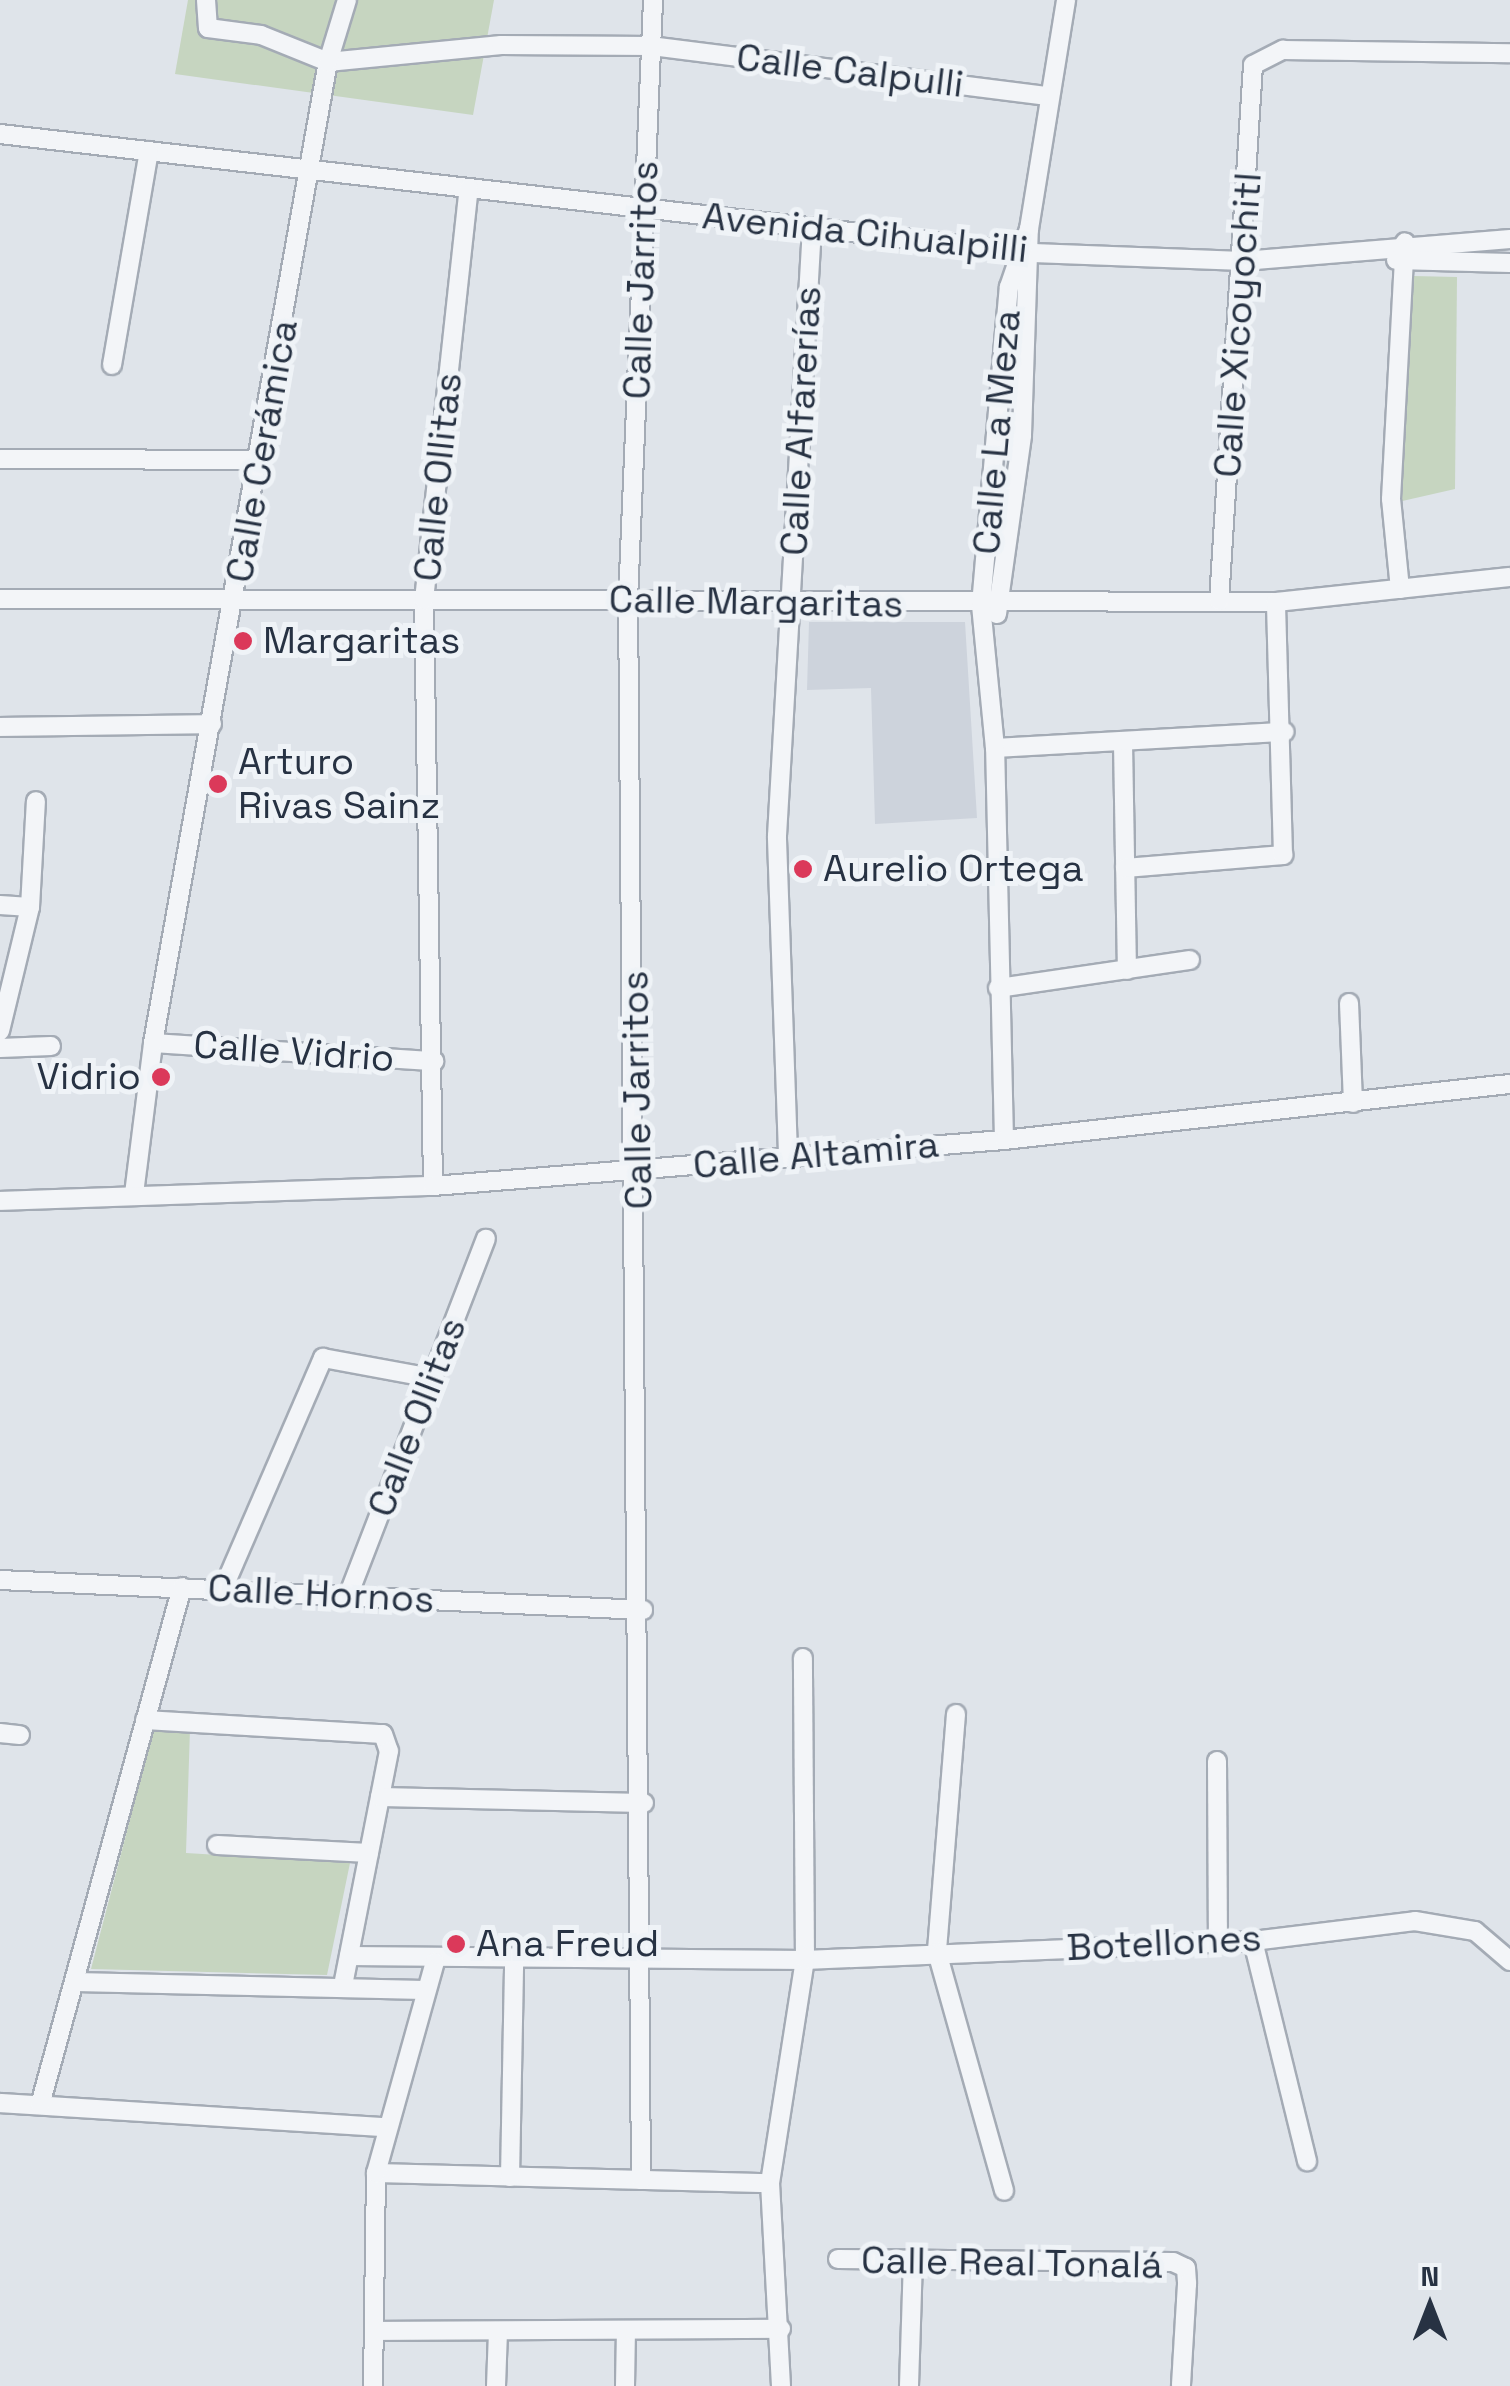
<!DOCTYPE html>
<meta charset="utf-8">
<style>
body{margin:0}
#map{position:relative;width:1510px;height:2386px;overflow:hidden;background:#dfe4ea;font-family:"Space Grotesk",sans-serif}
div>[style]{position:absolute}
.built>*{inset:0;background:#cdd3dc}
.green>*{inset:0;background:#c6d5c0}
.roads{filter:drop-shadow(2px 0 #a4abb5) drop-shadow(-2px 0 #a4abb5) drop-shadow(0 2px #a4abb5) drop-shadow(0 -2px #a4abb5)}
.minor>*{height:18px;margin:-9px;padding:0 9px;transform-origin:9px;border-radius:9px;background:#f3f5f8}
.dots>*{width:28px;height:28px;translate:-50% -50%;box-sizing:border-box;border:5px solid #eff3f7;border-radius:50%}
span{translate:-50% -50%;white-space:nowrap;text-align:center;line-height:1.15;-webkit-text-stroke:10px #eff3f7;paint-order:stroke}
.street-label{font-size:38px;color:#273243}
.poi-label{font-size:38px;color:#273243}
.left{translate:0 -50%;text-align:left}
.right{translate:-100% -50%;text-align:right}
.north{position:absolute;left:1380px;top:2256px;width:100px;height:100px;-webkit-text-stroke:8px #eff3f7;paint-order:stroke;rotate:0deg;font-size:28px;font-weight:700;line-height:40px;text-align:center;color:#273243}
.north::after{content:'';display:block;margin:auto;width:35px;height:45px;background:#273243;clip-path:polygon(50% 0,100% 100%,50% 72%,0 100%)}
</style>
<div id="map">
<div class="built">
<div style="clip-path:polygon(809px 622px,965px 622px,977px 818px,875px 824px,871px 688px,807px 690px)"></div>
</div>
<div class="green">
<div style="clip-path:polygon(188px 0,494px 0,473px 115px,175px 74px)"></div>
<div style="clip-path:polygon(1413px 276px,1457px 277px,1455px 489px,1398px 502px)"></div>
<div style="clip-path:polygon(190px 1729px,186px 1853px,350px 1863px,327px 1975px,91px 1969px,153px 1731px)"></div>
</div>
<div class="roads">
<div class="minor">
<div style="left:206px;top:0;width:28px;rotate:86deg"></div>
<div style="left:208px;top:28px;width:53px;rotate:7.5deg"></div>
<div style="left:261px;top:35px;width:72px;rotate:21.9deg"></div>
<div style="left:328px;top:62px;width:174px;rotate:-5.6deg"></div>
<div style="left:501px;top:45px;width:150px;rotate:0.4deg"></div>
<div style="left:651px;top:46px;width:401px;rotate:7.2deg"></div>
<div style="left:0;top:134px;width:1040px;rotate:6.57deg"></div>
<div style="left:1033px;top:253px;width:210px;rotate:2.2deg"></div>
<div style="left:1243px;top:261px;width:268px;rotate:-4.7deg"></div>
<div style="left:1396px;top:260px;width:114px;rotate:1.5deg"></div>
<div style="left:112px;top:365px;width:217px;rotate:-80.2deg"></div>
<div style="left:0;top:459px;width:260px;rotate:0.2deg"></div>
<div style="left:1400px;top:589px;width:90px;rotate:-95.7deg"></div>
<div style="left:1391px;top:499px;width:257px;rotate:-86.9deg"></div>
<div style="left:0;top:599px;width:1276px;rotate:0.13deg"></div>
<div style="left:1276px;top:602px;width:235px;rotate:-6.1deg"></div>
<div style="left:1219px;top:601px;width:537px;rotate:-86.37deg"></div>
<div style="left:1253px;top:65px;width:34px;rotate:-27deg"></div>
<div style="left:1283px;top:50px;width:227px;rotate:0.8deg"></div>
<div style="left:997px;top:614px;width:181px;rotate:-82deg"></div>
<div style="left:1022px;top:435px;width:206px;rotate:-88.1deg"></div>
<div style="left:1029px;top:229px;width:232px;rotate:-80.8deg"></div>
<div style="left:0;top:727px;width:212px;rotate:-0.8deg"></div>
<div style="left:1123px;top:743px;width:227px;rotate:89deg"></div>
<div style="left:995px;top:748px;width:290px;rotate:-3.2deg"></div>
<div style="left:1125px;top:868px;width:159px;rotate:-4.7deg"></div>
<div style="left:1283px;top:855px;width:253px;rotate:-91.6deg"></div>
<div style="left:0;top:905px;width:30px;rotate:4deg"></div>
<div style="left:998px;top:988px;width:194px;rotate:-8.3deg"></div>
<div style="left:1349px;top:1003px;width:100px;rotate:87.7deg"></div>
<div style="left:0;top:1031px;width:128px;rotate:-76.4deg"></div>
<div style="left:30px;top:907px;width:106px;rotate:-86.8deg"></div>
<div style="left:153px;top:1043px;width:282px;rotate:3.7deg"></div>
<div style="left:0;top:1048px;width:51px;rotate:-2.2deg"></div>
<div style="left:1004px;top:1140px;width:392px;rotate:-91.3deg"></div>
<div style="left:995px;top:748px;width:144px;rotate:-95.6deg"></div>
<div style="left:981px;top:605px;width:319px;rotate:-85deg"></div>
<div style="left:1009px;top:287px;width:61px;rotate:-71deg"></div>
<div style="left:788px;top:1154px;width:318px;rotate:-92deg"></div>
<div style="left:777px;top:836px;width:609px;rotate:-86.71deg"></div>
<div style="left:433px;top:1186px;width:586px;rotate:-90.88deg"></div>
<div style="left:424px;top:600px;width:414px;rotate:-83.8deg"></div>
<div style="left:134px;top:1194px;width:152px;rotate:-82.8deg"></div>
<div style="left:153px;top:1043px;width:996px;rotate:-79.89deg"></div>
<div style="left:328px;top:62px;width:65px;rotate:-73deg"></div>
<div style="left:0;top:1201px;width:433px;rotate:-2deg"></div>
<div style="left:433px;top:1186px;width:573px;rotate:-4.61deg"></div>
<div style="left:1004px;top:1140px;width:509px;rotate:-6.32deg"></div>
<div style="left:0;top:1580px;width:644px;rotate:2.67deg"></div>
<div style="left:223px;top:1589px;width:252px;rotate:-66.6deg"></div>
<div style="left:323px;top:1358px;width:111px;rotate:10.4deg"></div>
<div style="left:348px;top:1596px;width:383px;rotate:-68.9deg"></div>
<div style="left:956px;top:1714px;width:239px;rotate:94.6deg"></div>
<div style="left:937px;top:1952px;width:248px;rotate:74.3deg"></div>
<div style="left:145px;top:1720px;width:238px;rotate:3.4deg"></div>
<div style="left:383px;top:1734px;width:18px;rotate:71deg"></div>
<div style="left:389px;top:1751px;width:238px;rotate:101.1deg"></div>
<div style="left:0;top:1733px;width:20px;rotate:6deg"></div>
<div style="left:1217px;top:1761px;width:182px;rotate:89.7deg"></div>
<div style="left:380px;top:1797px;width:264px;rotate:1.3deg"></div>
<div style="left:217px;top:1845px;width:152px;rotate:3deg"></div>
<div style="left:1253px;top:1941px;width:227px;rotate:76.2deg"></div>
<div style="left:349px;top:1956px;width:456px;rotate:0.5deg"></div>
<div style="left:805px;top:1960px;width:448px;rotate:-2.4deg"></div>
<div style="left:1253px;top:1941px;width:163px;rotate:-7deg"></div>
<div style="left:1415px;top:1921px;width:61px;rotate:9.5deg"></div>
<div style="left:1475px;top:1931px;width:46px;rotate:40.6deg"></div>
<div style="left:74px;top:1982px;width:352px;rotate:1.3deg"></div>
<div style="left:0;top:2103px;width:385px;rotate:3.6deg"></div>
<div style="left:40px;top:2105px;width:537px;rotate:-74.67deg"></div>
<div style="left:376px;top:2173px;width:394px;rotate:1.5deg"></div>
<div style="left:510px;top:2177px;width:214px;rotate:-88.9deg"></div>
<div style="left:641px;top:2180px;width:1580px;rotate:-90.47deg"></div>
<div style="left:628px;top:600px;width:601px;rotate:-87.61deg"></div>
<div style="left:838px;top:2259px;width:335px;rotate:0.5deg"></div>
<div style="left:1173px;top:2262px;width:14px;rotate:25deg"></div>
<div style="left:1186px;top:2268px;width:16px;rotate:86deg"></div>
<div style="left:1187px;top:2284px;width:102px;rotate:93.4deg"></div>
<div style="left:374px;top:2331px;width:407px;rotate:-0.3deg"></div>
<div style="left:373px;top:2386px;width:213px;rotate:-89.2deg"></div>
<div style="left:376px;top:2173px;width:219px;rotate:-74.4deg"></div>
<div style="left:496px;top:2386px;width:55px;rotate:-87.9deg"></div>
<div style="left:625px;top:2386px;width:56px;rotate:-89deg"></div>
<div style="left:781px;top:2386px;width:203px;rotate:-93.1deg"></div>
<div style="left:770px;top:2183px;width:226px;rotate:-81.1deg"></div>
<div style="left:805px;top:1960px;width:302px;rotate:-90.4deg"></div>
<div style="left:909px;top:2386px;width:127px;rotate:-88.2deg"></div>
</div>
</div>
<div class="dots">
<div style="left:243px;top:641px;background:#db395a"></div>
<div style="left:218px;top:784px;background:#db395a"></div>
<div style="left:803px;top:869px;background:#db395a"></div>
<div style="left:161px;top:1077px;background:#db395a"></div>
<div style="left:456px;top:1944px;background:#db395a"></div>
</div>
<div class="street-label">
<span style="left:850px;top:71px;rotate:7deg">Calle Calpulli</span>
<span style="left:865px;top:233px;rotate:6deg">Avenida Cihualpilli</span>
<span style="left:641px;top:280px;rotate:-88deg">Calle Jarritos</span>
<span style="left:1238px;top:325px;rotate:-86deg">Calle Xicoyochitl</span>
<span style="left:801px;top:421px;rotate:-87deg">Calle Alfarerías</span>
<span style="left:997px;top:432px;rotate:-85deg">Calle La Meza</span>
<span style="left:262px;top:451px;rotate:-80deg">Calle Cerámica</span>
<span style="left:438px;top:477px;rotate:-84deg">Calle Ollitas</span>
<span style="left:756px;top:602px;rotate:1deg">Calle Margaritas</span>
<span style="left:294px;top:1052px;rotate:4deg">Calle Vidrio</span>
<span style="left:637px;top:1090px;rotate:-91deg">Calle Jarritos</span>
<span style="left:816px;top:1155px;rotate:-5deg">Calle Altamira</span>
<span style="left:417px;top:1417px;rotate:-69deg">Calle Ollitas</span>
<span style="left:321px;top:1594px;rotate:3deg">Calle Hornos</span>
<span style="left:1164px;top:1943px;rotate:-3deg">Botellones</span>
<span style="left:1012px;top:2263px;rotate:1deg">Calle Real Tonalá</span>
</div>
<div class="poi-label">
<span class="left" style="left:263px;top:641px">Margaritas</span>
<span class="left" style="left:238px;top:784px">Arturo<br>Rivas Sainz</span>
<span class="left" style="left:823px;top:869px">Aurelio Ortega</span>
<span class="right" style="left:141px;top:1077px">Vidrio</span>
<span class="left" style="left:476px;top:1944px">Ana Freud</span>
</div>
<div class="north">N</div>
</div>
